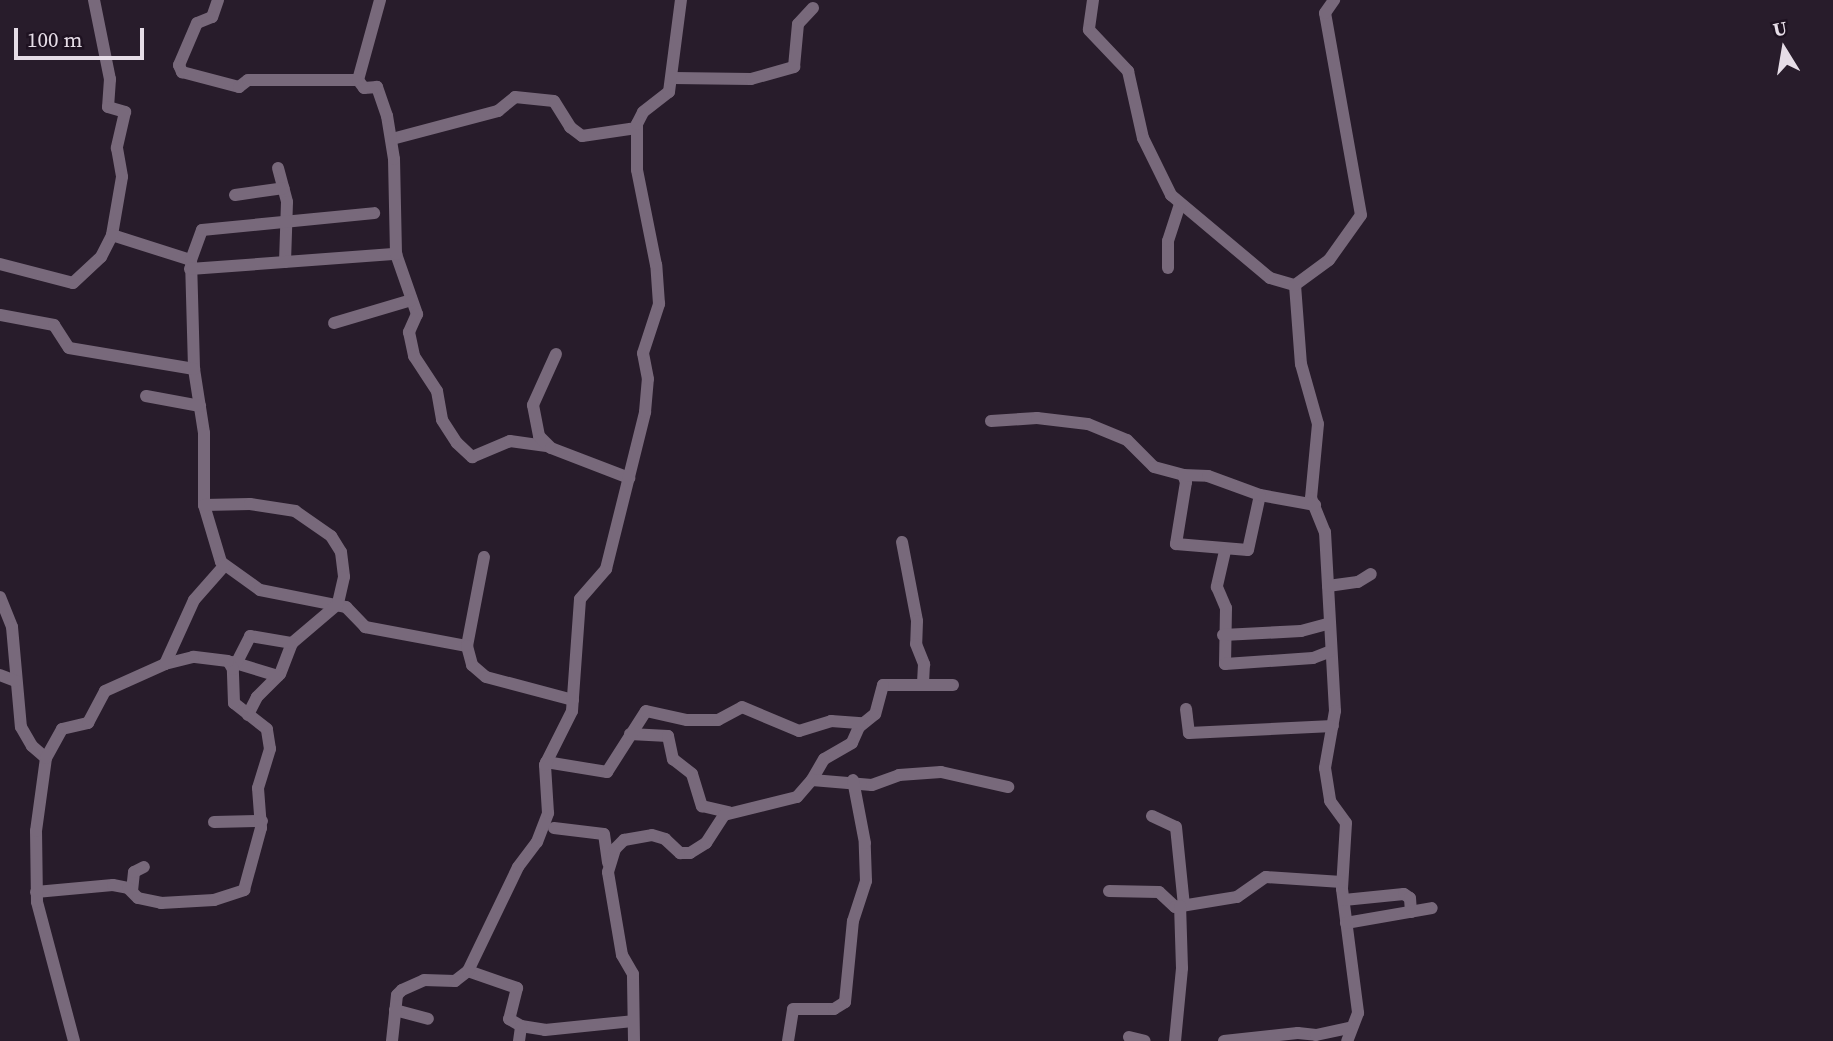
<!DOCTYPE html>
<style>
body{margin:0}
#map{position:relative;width:1833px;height:1041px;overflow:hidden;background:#281c2b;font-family:"Source Serif 4",serif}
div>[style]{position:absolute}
.minor>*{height:12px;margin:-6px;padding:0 6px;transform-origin:6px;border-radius:6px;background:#78697b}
span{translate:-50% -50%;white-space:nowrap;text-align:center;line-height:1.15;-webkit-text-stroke:6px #1e1221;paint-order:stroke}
.north{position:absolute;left:1749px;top:14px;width:70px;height:70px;-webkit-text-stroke:5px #1e1221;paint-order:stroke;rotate:349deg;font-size:19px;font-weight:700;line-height:28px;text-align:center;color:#e6dde7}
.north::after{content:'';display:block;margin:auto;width:24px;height:32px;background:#e6dde7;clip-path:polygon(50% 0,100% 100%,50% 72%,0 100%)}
.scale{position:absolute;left:14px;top:28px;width:130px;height:32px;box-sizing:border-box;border:4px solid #e6dde7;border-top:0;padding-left:9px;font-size:21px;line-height:24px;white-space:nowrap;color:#e6dde7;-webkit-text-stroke:5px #1e1221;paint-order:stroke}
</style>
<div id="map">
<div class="minor">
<div style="left:94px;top:0;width:81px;rotate:78.6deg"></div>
<div style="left:110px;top:79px;width:28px;rotate:94deg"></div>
<div style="left:108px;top:107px;width:18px;rotate:16deg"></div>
<div style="left:125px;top:112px;width:37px;rotate:103deg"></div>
<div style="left:117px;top:148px;width:29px;rotate:80deg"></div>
<div style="left:122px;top:177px;width:59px;rotate:99.8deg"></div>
<div style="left:112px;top:235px;width:83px;rotate:17.6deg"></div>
<div style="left:191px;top:260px;width:109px;rotate:88.4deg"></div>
<div style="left:194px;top:369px;width:65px;rotate:81.1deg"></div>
<div style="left:204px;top:433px;width:72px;rotate:90deg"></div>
<div style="left:204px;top:505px;width:59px;rotate:73.4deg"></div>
<div style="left:221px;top:562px;width:48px;rotate:35.7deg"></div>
<div style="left:260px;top:590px;width:88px;rotate:11.2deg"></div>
<div style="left:346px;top:607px;width:28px;rotate:46deg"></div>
<div style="left:365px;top:627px;width:104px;rotate:10.6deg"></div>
<div style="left:218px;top:0;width:18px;rotate:109deg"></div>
<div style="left:212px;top:17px;width:16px;rotate:158deg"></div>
<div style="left:197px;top:23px;width:46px;rotate:113.2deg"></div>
<div style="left:179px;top:65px;width:8px;rotate:67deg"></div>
<div style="left:182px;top:72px;width:59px;rotate:14.7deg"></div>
<div style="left:239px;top:87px;width:11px;rotate:-38deg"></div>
<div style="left:248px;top:80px;width:110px"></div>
<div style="left:1093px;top:0;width:30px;rotate:98deg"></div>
<div style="left:1089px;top:30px;width:57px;rotate:46.4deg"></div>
<div style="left:1128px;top:71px;width:69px;rotate:77.4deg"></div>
<div style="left:1143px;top:138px;width:64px;rotate:63.8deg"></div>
<div style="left:1171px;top:195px;width:129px;rotate:40deg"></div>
<div style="left:1270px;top:278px;width:26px;rotate:16deg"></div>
<div style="left:1295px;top:285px;width:79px;rotate:85.7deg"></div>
<div style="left:1301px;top:364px;width:62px;rotate:74.2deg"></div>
<div style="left:1318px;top:424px;width:74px;rotate:95.4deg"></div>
<div style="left:1311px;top:498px;width:37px;rotate:68deg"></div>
<div style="left:1325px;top:532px;width:179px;rotate:86.8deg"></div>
<div style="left:1335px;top:711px;width:58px;rotate:100deg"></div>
<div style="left:1325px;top:768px;width:33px;rotate:81deg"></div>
<div style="left:1330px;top:801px;width:27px;rotate:54deg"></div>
<div style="left:1346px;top:823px;width:66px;rotate:93.5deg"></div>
<div style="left:1342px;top:889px;width:125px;rotate:82.6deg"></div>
<div style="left:1358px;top:1013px;width:30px;rotate:111deg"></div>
<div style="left:673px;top:78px;width:78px;rotate:0.7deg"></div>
<div style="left:751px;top:79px;width:45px;rotate:-15.6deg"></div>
<div style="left:794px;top:67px;width:43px;rotate:-84.7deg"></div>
<div style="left:798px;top:24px;width:22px;rotate:-47deg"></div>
<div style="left:392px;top:139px;width:110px;rotate:-14.8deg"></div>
<div style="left:498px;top:111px;width:22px;rotate:-39deg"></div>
<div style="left:515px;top:97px;width:39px;rotate:6deg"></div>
<div style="left:554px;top:101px;width:31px;rotate:58deg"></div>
<div style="left:570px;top:127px;width:15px;rotate:37deg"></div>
<div style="left:582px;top:136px;width:55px;rotate:-8.4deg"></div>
<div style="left:278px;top:168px;width:35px;rotate:75deg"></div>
<div style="left:287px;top:202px;width:60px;rotate:91.9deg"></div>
<div style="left:235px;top:195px;width:49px;rotate:-8.1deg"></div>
<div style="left:396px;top:254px;width:64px;rotate:70.7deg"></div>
<div style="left:417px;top:314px;width:20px;rotate:114deg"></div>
<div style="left:409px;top:332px;width:25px;rotate:78deg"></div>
<div style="left:414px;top:356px;width:42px;rotate:56.7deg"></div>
<div style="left:437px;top:391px;width:29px;rotate:80deg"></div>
<div style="left:442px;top:420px;width:27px;rotate:57deg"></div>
<div style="left:457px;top:443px;width:21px;rotate:43deg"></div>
<div style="left:472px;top:457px;width:41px;rotate:-22.8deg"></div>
<div style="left:510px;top:441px;width:37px;rotate:8deg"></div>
<div style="left:191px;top:260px;width:32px;rotate:-70deg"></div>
<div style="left:202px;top:230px;width:173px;rotate:-5.6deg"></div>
<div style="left:0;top:264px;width:75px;rotate:14.6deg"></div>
<div style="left:73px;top:283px;width:38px;rotate:-43deg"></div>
<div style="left:101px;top:257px;width:25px;rotate:-63deg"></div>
<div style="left:1168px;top:268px;width:27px;rotate:-90deg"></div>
<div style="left:1168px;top:241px;width:39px;rotate:-72deg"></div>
<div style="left:190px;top:269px;width:207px;rotate:-4.2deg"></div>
<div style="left:396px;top:254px;width:95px;rotate:-91.2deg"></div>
<div style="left:394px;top:159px;width:44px;rotate:-99.2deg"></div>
<div style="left:387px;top:116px;width:31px;rotate:-109deg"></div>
<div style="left:377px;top:87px;width:13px;rotate:176deg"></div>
<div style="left:364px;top:88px;width:10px;rotate:-127deg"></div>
<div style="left:358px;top:80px;width:83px;rotate:-74.6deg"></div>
<div style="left:1295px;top:285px;width:42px;rotate:-36.3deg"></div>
<div style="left:1329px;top:260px;width:55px;rotate:-54.6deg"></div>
<div style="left:1361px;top:215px;width:205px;rotate:-100.1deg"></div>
<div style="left:1325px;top:13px;width:16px;rotate:-55deg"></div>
<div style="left:0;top:315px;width:55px;rotate:10.5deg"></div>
<div style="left:54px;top:325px;width:27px;rotate:57deg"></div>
<div style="left:69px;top:348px;width:127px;rotate:9.5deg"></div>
<div style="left:334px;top:323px;width:80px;rotate:-16.6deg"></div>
<div style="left:556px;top:354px;width:56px;rotate:114.3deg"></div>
<div style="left:533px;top:405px;width:32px;rotate:79deg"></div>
<div style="left:539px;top:436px;width:17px;rotate:45deg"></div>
<div style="left:551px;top:448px;width:84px;rotate:21deg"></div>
<div style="left:146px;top:396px;width:55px;rotate:10.5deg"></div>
<div style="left:991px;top:421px;width:46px;rotate:-3.7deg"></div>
<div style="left:1037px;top:418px;width:51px;rotate:6.7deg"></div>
<div style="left:1088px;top:424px;width:42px;rotate:22.3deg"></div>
<div style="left:1127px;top:440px;width:38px;rotate:45deg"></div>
<div style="left:1154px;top:467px;width:30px;rotate:15deg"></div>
<div style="left:1183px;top:475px;width:8px;rotate:67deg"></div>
<div style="left:1186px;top:482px;width:63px;rotate:99.2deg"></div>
<div style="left:1176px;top:544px;width:72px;rotate:4.8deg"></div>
<div style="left:1248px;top:550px;width:56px;rotate:-77.7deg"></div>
<div style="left:1260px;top:495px;width:56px;rotate:10.3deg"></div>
<div style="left:1183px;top:475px;width:25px;rotate:2deg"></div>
<div style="left:1208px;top:476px;width:55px;rotate:20.1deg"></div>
<div style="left:204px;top:505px;width:46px;rotate:-1.2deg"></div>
<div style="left:250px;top:504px;width:46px;rotate:8.8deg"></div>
<div style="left:295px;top:511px;width:44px;rotate:34.8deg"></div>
<div style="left:331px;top:536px;width:19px;rotate:58deg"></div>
<div style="left:341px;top:552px;width:25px;rotate:83deg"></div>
<div style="left:344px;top:577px;width:28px;rotate:103deg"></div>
<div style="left:338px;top:604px;width:60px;rotate:139.7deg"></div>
<div style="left:292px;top:643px;width:33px;rotate:111deg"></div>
<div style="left:280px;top:674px;width:33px;rotate:135deg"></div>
<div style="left:257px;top:697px;width:20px;rotate:117deg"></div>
<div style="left:902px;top:542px;width:80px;rotate:79.2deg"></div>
<div style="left:917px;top:621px;width:23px;rotate:92deg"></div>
<div style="left:916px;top:644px;width:22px;rotate:68deg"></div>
<div style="left:924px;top:664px;width:21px;rotate:93deg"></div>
<div style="left:1225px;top:551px;width:37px;rotate:103deg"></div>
<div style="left:1217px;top:587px;width:23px;rotate:67deg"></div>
<div style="left:1226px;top:608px;width:56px;rotate:91deg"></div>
<div style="left:1225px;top:664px;width:88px;rotate:-3.9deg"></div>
<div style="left:1313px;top:658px;width:17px;rotate:-21deg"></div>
<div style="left:484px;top:557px;width:91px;rotate:100.8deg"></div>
<div style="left:467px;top:646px;width:20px;rotate:75deg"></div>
<div style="left:472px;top:665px;width:18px;rotate:41deg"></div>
<div style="left:486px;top:677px;width:90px;rotate:14.8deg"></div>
<div style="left:1328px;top:586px;width:30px;rotate:-8deg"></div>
<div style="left:1358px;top:582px;width:15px;rotate:-32deg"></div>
<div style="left:0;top:597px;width:32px;rotate:68deg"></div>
<div style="left:12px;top:627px;width:100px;rotate:84.9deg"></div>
<div style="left:21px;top:727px;width:22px;rotate:60deg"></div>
<div style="left:32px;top:746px;width:18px;rotate:41deg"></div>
<div style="left:1223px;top:635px;width:78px;rotate:-2.9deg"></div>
<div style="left:1301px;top:631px;width:28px;rotate:-15deg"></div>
<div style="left:232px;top:662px;width:48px;rotate:16.9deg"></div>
<div style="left:237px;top:662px;width:29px;rotate:-63deg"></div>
<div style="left:250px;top:636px;width:43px;rotate:9.5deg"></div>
<div style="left:0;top:675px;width:17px;rotate:21deg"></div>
<div style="left:953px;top:685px;width:70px;rotate:180deg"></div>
<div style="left:883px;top:685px;width:30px;rotate:105deg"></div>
<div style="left:875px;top:714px;width:21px;rotate:141deg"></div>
<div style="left:859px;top:727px;width:17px;rotate:114deg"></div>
<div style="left:852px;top:743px;width:32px;rotate:150deg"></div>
<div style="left:824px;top:759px;width:24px;rotate:120deg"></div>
<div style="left:812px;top:780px;width:60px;rotate:4.8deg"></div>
<div style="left:872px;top:785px;width:29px;rotate:-20deg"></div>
<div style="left:899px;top:775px;width:42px;rotate:-4.1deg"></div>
<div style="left:941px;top:772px;width:69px;rotate:12.6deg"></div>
<div style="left:1186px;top:709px;width:24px;rotate:83deg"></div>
<div style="left:1189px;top:733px;width:144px;rotate:-2.8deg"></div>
<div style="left:630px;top:734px;width:38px;rotate:3deg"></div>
<div style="left:668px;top:736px;width:24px;rotate:78deg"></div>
<div style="left:673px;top:759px;width:24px;rotate:38deg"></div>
<div style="left:692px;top:774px;width:34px;rotate:73deg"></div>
<div style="left:702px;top:806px;width:28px;rotate:13deg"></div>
<div style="left:546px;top:762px;width:62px;rotate:9.3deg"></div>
<div style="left:607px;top:772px;width:72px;rotate:-57.4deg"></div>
<div style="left:646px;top:711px;width:42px;rotate:12.4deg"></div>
<div style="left:687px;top:720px;width:31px"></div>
<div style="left:718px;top:720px;width:27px;rotate:-28deg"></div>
<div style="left:742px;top:707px;width:62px;rotate:22.8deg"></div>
<div style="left:799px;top:731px;width:34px;rotate:-17deg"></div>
<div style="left:831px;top:721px;width:31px;rotate:4deg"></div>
<div style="left:1152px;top:816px;width:26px;rotate:25deg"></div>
<div style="left:1176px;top:827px;width:79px;rotate:84.2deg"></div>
<div style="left:214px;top:822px;width:48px;rotate:-1.2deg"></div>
<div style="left:554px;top:828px;width:50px;rotate:6.8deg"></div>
<div style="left:604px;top:834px;width:29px;rotate:82deg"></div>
<div style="left:132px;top:891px;width:19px;rotate:-84deg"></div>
<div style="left:134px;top:872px;width:11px;rotate:-27deg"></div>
<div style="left:1109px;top:891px;width:50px;rotate:1.1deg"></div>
<div style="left:1159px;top:892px;width:22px;rotate:43deg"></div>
<div style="left:1175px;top:907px;width:63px;rotate:-9.2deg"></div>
<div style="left:1237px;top:897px;width:35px;rotate:-35deg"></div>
<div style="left:1266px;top:877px;width:76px;rotate:3.8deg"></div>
<div style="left:36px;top:892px;width:77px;rotate:-5.2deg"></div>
<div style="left:113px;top:885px;width:15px;rotate:11deg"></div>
<div style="left:128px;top:888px;width:14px;rotate:45deg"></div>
<div style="left:138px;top:898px;width:24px;rotate:12deg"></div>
<div style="left:161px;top:903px;width:53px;rotate:-3.2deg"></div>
<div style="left:214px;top:900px;width:32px;rotate:-18deg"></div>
<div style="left:244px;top:890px;width:64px;rotate:-74.7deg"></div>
<div style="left:261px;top:828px;width:40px;rotate:-94.3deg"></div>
<div style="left:258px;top:788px;width:41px;rotate:-72.9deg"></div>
<div style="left:270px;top:749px;width:20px;rotate:-99deg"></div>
<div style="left:267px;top:729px;width:42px;rotate:-141.8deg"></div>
<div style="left:234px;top:703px;width:34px;rotate:-92deg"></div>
<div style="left:233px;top:669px;width:9px;rotate:-122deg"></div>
<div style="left:228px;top:661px;width:35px;rotate:-173deg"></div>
<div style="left:193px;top:657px;width:29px;rotate:166deg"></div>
<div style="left:1344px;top:900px;width:60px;rotate:-5.7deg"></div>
<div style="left:1404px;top:894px;width:7px;rotate:34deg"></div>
<div style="left:1410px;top:898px;width:14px;rotate:86deg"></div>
<div style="left:1346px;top:923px;width:87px;rotate:-9.9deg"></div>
<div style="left:468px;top:971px;width:52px;rotate:19.1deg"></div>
<div style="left:517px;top:988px;width:32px;rotate:104deg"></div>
<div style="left:509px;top:1019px;width:14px;rotate:30deg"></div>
<div style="left:521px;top:1026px;width:24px;rotate:9deg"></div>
<div style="left:545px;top:1030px;width:88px;rotate:-5.8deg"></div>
<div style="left:395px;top:1010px;width:34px;rotate:15deg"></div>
<div style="left:1129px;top:1037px;width:16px;rotate:14deg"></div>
<div style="left:74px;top:1041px;width:144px;rotate:-104.9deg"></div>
<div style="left:37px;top:902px;width:71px;rotate:-90.8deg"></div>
<div style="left:36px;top:831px;width:74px;rotate:-82.2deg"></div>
<div style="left:46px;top:758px;width:33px;rotate:-61deg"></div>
<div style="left:62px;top:729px;width:27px;rotate:-13deg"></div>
<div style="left:88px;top:723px;width:36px;rotate:-62deg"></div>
<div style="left:105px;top:691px;width:66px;rotate:-24.2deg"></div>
<div style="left:165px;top:664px;width:70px;rotate:-65.6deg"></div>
<div style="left:194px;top:600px;width:45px;rotate:-48.6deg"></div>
<div style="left:392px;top:1041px;width:46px;rotate:-83.8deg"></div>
<div style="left:397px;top:995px;width:7px;rotate:-45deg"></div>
<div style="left:402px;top:990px;width:24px;rotate:-24deg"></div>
<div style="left:424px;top:980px;width:31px;rotate:2deg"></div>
<div style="left:455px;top:981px;width:16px;rotate:-38deg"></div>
<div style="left:468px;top:971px;width:115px;rotate:-64.3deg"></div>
<div style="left:518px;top:867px;width:31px;rotate:-53deg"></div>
<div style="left:537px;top:842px;width:31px;rotate:-69deg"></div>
<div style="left:548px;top:813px;width:48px;rotate:-93.6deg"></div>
<div style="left:545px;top:765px;width:60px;rotate:-63.4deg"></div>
<div style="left:572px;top:711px;width:112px;rotate:-85.9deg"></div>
<div style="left:580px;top:599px;width:40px;rotate:-49deg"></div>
<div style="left:606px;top:569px;width:162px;rotate:-76deg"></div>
<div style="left:645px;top:412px;width:33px;rotate:-85deg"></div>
<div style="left:648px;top:379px;width:26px;rotate:-101deg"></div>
<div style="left:643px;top:353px;width:52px;rotate:-71.9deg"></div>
<div style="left:659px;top:304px;width:39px;rotate:-94deg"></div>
<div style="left:656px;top:265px;width:97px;rotate:-101.3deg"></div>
<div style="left:637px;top:170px;width:46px;rotate:-90deg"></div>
<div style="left:637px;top:124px;width:13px;rotate:-63deg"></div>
<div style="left:643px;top:112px;width:33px;rotate:-38deg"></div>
<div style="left:669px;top:92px;width:93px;rotate:-82.6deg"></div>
<div style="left:519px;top:1041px;width:15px;rotate:-82deg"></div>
<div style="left:634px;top:1041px;width:67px;rotate:-90.9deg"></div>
<div style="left:633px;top:974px;width:22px;rotate:-120deg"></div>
<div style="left:622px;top:955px;width:84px;rotate:-99.6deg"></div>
<div style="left:608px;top:872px;width:24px;rotate:-73deg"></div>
<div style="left:615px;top:849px;width:13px;rotate:-45deg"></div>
<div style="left:624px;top:840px;width:28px;rotate:-10deg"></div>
<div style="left:652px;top:835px;width:14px;rotate:17deg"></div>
<div style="left:665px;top:839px;width:21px;rotate:43deg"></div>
<div style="left:680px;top:853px;width:10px"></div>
<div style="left:690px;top:853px;width:19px;rotate:-32deg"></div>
<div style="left:706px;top:843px;width:33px;rotate:-57deg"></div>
<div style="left:724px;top:815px;width:75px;rotate:-13.9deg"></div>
<div style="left:797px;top:797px;width:23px;rotate:-49deg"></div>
<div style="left:788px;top:1041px;width:32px;rotate:-81deg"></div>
<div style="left:793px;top:1009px;width:41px"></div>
<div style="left:834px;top:1009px;width:13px;rotate:-32deg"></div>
<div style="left:845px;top:1002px;width:81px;rotate:-84.4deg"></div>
<div style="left:853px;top:921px;width:42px;rotate:-72deg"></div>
<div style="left:866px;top:881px;width:38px;rotate:-92deg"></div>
<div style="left:865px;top:843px;width:64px;rotate:-100.8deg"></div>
<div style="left:1175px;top:1041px;width:73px;rotate:-84.5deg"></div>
<div style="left:1182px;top:968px;width:62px;rotate:-91.8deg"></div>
<div style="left:1224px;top:1041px;width:74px;rotate:-6.2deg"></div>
<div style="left:1298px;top:1033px;width:18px;rotate:6deg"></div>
<div style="left:1316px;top:1035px;width:34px;rotate:-12deg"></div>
</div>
<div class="north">U</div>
<div class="scale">100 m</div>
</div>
